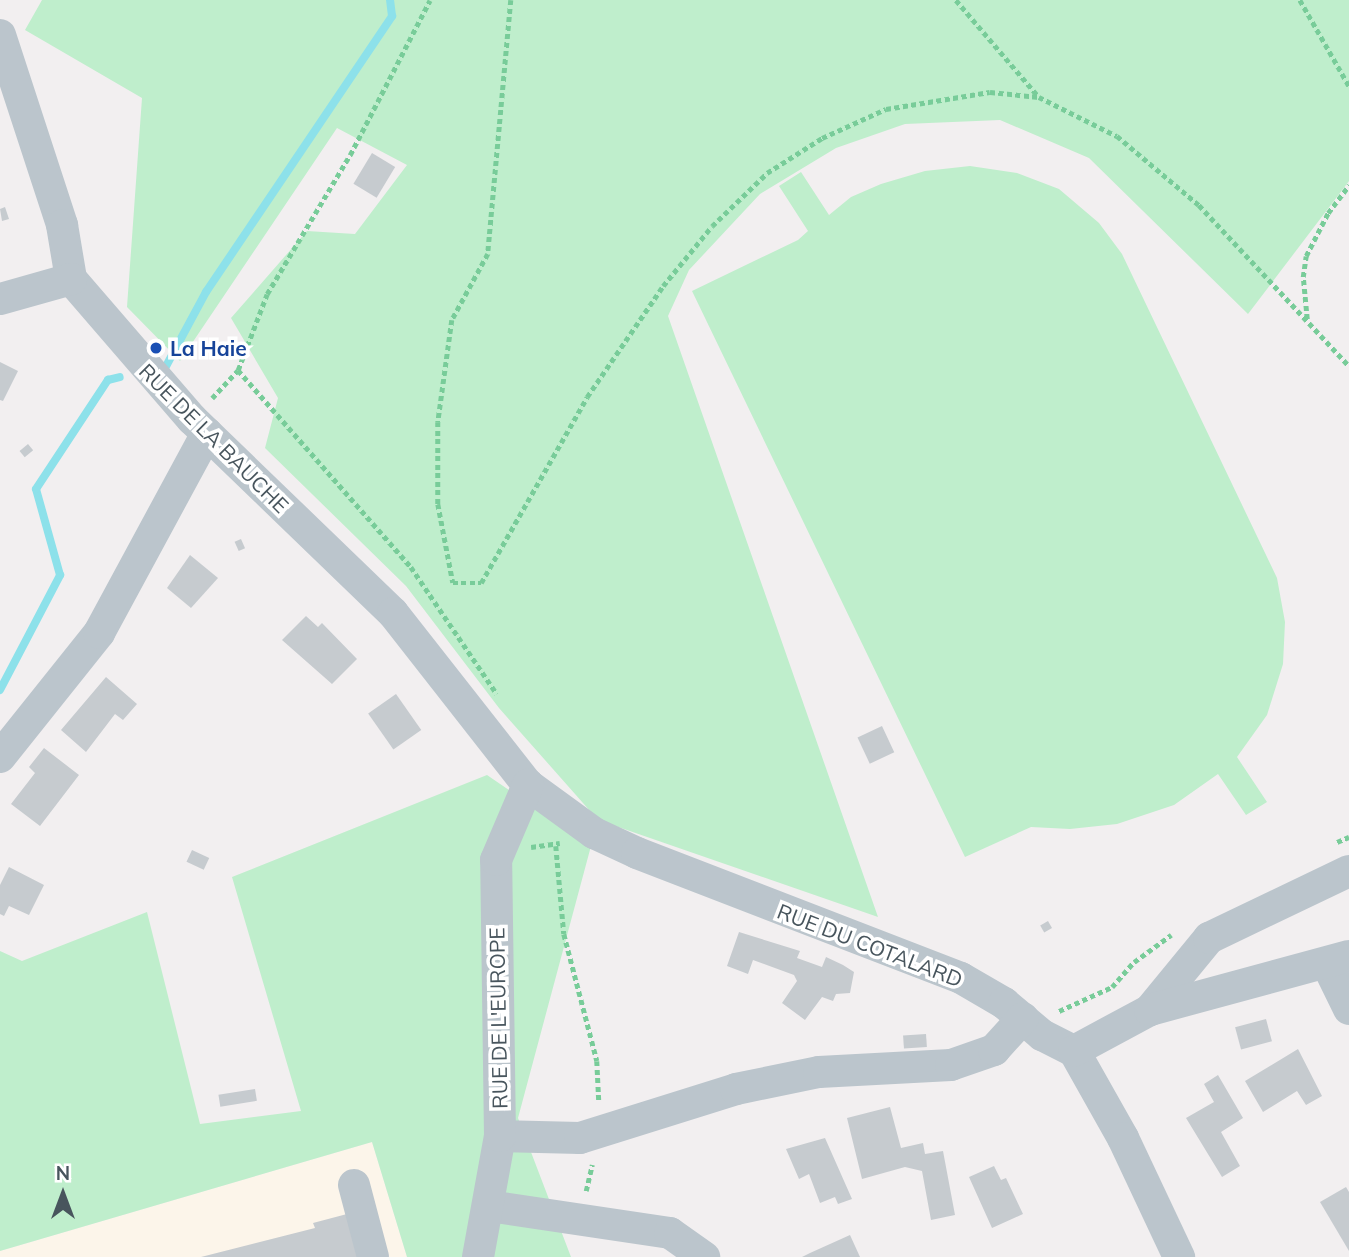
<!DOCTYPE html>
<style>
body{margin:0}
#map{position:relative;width:1349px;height:1257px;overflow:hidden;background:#f2eff0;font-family:Mulish,sans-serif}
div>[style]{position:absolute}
.commercial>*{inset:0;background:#fcf5ea}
.green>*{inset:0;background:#bfeecc}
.stream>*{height:8px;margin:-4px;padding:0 4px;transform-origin:4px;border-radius:4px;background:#8de1ea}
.building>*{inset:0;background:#c6cbcf;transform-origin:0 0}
.path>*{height:4.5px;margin-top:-2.25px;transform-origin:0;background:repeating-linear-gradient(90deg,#78cc99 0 5px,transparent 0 8.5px)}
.minor>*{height:32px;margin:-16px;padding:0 16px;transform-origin:16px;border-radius:16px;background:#bbc5cc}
.dots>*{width:19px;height:19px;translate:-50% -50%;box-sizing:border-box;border:4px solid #fff;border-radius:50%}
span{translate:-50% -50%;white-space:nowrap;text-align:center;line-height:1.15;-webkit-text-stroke:7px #fff;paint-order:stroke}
.transit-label{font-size:21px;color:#164399;font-weight:700}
.left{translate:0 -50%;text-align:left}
.street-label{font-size:21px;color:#48555d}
.north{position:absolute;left:28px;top:1159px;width:70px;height:70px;-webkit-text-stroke:5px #fff;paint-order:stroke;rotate:0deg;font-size:19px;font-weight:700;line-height:28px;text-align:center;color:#48555d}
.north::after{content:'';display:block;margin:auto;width:24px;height:32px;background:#48555d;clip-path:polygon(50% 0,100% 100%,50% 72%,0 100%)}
</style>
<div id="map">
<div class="commercial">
<div style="clip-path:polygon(372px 1142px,407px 1257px,0 1257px,0 1251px)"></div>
</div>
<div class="green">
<div style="clip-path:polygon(42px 0,1349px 0,1349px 181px,1248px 314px,1089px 158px,1000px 120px,905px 124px,836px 148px,760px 194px,689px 270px,668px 316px,878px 917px,598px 820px,499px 708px,406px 586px,265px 448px,278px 398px,231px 318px,307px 231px,355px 234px,407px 165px,337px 128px,180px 361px,127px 307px,142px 98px,25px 30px)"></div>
<div style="clip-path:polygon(970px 166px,1017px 173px,1059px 189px,1099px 223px,1122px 254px,1277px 578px,1285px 622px,1283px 664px,1267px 715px,1237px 757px,1267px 802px,1246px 815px,1218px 774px,1174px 805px,1117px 824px,1070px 829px,1031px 827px,965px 857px,692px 291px,798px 240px,808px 231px,779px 186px,801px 172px,829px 215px,851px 197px,881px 184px,925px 171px)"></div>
<div style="clip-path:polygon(487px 775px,591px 846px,518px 1118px,571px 1257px,407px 1257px,372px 1142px,0 1251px,0 951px,22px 961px,147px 912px,200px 1124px,301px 1111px,232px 877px)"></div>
</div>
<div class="stream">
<div style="left:164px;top:370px;width:89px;rotate:-61.7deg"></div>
<div style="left:206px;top:292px;width:333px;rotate:-56deg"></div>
<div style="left:392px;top:16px;width:16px;rotate:-97deg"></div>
<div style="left:0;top:690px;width:130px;rotate:-62.4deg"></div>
<div style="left:60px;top:575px;width:89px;rotate:-105.6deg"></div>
<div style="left:36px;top:489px;width:131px;rotate:-56.6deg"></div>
<div style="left:108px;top:380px;width:12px;rotate:-14deg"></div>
</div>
<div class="building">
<div style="left:372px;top:153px;width:27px;height:36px;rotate:31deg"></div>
<div style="clip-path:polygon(5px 207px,9px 219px,2px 221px,0 209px)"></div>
<div style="clip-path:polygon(0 362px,18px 371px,3px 401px,0 400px)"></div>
<div style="left:28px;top:444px;width:8px;height:11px;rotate:50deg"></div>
<div style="left:241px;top:539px;width:10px;height:7px;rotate:66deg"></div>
<div style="clip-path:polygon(190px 555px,218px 578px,191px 608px,167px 588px)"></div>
<div style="clip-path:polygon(306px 616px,318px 627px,322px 623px,357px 659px,332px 684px,282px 640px)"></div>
<div style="clip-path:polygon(106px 677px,137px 704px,123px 720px,115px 714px,86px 752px,61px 730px)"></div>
<div style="left:396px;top:694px;width:44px;height:34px;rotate:55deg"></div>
<div style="left:882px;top:726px;width:29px;height:27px;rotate:65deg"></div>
<div style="clip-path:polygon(44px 748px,79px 775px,40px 826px,11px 804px,35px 773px,29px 767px)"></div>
<div style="left:192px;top:850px;width:19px;height:13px;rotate:25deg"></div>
<div style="clip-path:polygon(9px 867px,44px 885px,29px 915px,9px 906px,4px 916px,0 914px,0 885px)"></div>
<div style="left:1048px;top:921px;width:8px;height:9px;rotate:60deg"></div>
<div style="clip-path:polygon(739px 932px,800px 951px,797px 958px,822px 967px,826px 957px,843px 965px,854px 972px,850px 993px,836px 994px,833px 1001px,822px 997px,805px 1020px,782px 1003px,797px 981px,794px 975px,753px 960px,748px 974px,727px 966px)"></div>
<div style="left:1266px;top:1019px;width:23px;height:32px;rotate:75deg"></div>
<div style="left:926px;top:1034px;width:13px;height:23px;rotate:86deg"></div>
<div style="clip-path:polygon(1298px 1049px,1322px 1096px,1306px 1105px,1297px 1091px,1263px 1112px,1245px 1081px)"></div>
<div style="clip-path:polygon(1218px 1075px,1243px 1118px,1221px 1132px,1240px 1166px,1222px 1177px,1186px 1118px,1214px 1102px,1204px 1084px)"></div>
<div style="left:255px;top:1089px;width:12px;height:37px;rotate:81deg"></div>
<div style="clip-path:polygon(890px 1107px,901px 1148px,923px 1143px,925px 1154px,943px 1151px,955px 1215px,931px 1220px,922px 1171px,905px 1167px,862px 1179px,847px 1118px)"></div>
<div style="clip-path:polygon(825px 1138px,852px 1199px,838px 1204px,835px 1197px,820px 1203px,809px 1174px,799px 1179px,786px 1149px)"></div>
<div style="clip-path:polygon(994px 1166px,1001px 1180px,1006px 1178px,1023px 1214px,992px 1228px,969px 1177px)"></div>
<div style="clip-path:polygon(1346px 1187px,1349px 1192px,1349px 1251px,1320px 1202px)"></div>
<div style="clip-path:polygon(347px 1214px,358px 1257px,201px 1257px,315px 1228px,313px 1223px)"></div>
<div style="clip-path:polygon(850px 1235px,860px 1257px,802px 1257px,810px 1253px)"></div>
</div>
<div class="path">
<div style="left:511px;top:0;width:255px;rotate:95.2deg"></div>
<div style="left:488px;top:254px;width:75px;rotate:118.6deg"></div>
<div style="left:452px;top:320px;width:103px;rotate:97.8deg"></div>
<div style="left:438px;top:422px;width:82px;rotate:90deg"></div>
<div style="left:438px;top:504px;width:80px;rotate:79.2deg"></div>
<div style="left:453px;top:583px;width:28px"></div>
<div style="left:481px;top:583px;width:214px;rotate:-60.3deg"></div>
<div style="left:587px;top:397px;width:135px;rotate:-55.6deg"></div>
<div style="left:663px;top:286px;width:77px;rotate:-50.8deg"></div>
<div style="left:712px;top:226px;width:76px;rotate:-43.9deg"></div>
<div style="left:767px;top:173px;width:65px;rotate:-32.5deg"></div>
<div style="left:822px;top:138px;width:70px;rotate:-24.4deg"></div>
<div style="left:886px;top:109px;width:105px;rotate:-9.3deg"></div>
<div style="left:990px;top:92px;width:49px;rotate:5.8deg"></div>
<div style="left:1039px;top:97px;width:87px;rotate:26.6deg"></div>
<div style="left:1117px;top:136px;width:107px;rotate:40.1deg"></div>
<div style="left:1199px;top:205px;width:220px;rotate:47deg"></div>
<div style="left:956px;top:0;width:126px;rotate:49.5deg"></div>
<div style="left:1300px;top:0;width:99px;rotate:60.3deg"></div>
<div style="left:1307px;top:319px;width:42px;rotate:-95.4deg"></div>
<div style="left:1303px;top:277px;width:21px;rotate:-82deg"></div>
<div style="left:1306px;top:256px;width:48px;rotate:-62.9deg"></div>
<div style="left:1328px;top:213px;width:35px;rotate:-53deg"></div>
<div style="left:238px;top:370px;width:262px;rotate:48.7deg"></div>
<div style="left:411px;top:567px;width:153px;rotate:55.9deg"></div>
<div style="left:212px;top:398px;width:38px;rotate:-47deg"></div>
<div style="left:238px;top:370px;width:81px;rotate:-69.1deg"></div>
<div style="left:267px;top:294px;width:162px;rotate:-59.2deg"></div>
<div style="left:350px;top:155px;width:174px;rotate:-62.7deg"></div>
<div style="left:1337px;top:842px;width:13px;rotate:-23deg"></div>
<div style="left:556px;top:846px;width:88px;rotate:84.8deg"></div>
<div style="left:564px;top:934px;width:131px;rotate:75.4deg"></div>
<div style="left:597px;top:1061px;width:41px;rotate:87.2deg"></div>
<div style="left:531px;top:847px;width:29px;rotate:-8deg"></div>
<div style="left:1059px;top:1011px;width:58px;rotate:-24.4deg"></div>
<div style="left:1112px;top:987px;width:33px;rotate:-49deg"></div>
<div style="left:1134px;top:962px;width:46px;rotate:-36.1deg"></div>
<div style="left:586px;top:1191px;width:27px;rotate:-77deg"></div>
</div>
<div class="minor">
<div style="left:0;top:35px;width:200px;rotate:71.9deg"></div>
<div style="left:62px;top:225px;width:55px;rotate:80.5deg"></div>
<div style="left:71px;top:279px;width:185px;rotate:49.2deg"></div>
<div style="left:192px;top:419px;width:279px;rotate:44deg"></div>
<div style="left:393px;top:613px;width:219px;rotate:51.9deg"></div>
<div style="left:528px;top:785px;width:82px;rotate:36deg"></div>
<div style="left:594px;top:833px;width:47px;rotate:24.9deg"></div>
<div style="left:637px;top:853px;width:347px;rotate:21.1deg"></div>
<div style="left:961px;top:978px;width:50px;rotate:30.2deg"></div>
<div style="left:1004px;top:1003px;width:50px;rotate:40.1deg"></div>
<div style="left:1042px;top:1035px;width:36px;rotate:27deg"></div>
<div style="left:1074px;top:1051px;width:100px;rotate:60.6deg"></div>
<div style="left:1123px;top:1138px;width:132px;rotate:64.8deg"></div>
<div style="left:0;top:299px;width:74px;rotate:-15.7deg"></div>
<div style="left:0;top:757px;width:159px;rotate:-51.4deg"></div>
<div style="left:99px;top:633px;width:227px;rotate:-61.6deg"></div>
<div style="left:1327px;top:964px;width:50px;rotate:63.9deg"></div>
<div style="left:1150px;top:1010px;width:93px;rotate:-50.7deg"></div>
<div style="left:1209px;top:938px;width:155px;rotate:-25.6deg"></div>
<div style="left:1074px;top:1051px;width:86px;rotate:-28.3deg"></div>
<div style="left:1150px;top:1010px;width:206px;rotate:-15.2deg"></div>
<div style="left:500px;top:1136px;width:80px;rotate:1.4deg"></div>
<div style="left:580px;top:1138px;width:164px;rotate:-17.4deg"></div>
<div style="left:736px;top:1089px;width:85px;rotate:-11.6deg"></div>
<div style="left:819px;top:1072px;width:132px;rotate:-3deg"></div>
<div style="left:951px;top:1065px;width:46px;rotate:-19.2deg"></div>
<div style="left:994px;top:1050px;width:43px;rotate:-47.8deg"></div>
<div style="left:354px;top:1185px;width:74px;rotate:75.2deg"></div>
<div style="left:489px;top:1206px;width:183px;rotate:8.5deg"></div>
<div style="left:670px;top:1233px;width:42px;rotate:35.2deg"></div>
<div style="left:478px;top:1257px;width:123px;rotate:-79.7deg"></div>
<div style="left:500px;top:1136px;width:276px;rotate:-90.8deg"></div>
<div style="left:496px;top:860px;width:82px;rotate:-66.9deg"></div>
</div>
<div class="dots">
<div style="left:156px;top:348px;background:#1a4fb4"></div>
</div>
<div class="transit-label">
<span class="left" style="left:170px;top:348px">La Haie</span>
</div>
<div class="street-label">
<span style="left:214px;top:438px;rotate:45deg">RUE DE LA BAUCHE</span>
<span style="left:870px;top:945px;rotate:21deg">RUE DU COTALARD</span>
<span style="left:498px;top:1018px;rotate:-91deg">RUE DE L'EUROPE</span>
</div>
<div class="north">N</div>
</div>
